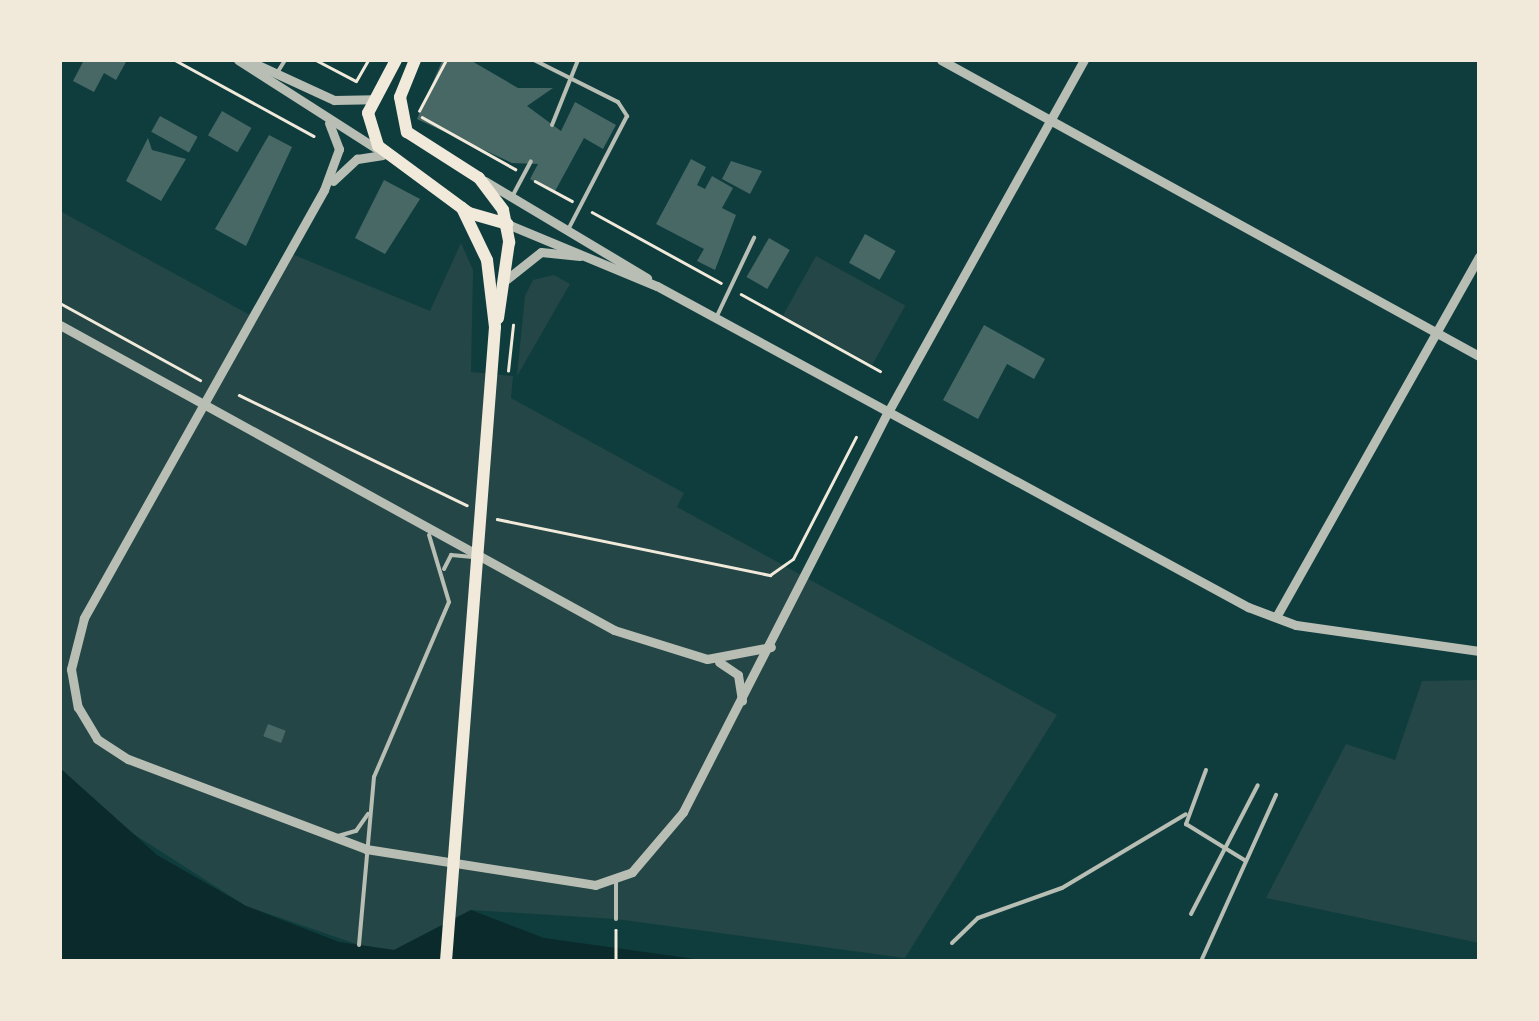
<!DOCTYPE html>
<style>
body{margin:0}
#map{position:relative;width:1539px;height:1021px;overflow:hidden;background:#0f3d3e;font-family:Rubik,sans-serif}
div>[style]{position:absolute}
.green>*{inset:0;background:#244646;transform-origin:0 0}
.water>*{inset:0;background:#0a2a2b}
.building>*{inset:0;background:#486865;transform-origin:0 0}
.path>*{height:2.5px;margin:-1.25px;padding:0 1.25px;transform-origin:1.25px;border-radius:1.25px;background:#f1e9da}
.service>*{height:4px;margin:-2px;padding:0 2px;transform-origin:2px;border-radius:2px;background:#b8beb3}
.minor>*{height:9px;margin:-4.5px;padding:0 4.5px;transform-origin:4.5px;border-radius:4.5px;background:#b8beb3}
.secondary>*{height:12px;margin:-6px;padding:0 6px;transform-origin:6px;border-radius:6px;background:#f1e9da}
span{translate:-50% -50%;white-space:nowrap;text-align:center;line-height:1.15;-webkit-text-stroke:10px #f1e9da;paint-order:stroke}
.frame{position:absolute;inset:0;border:62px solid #f1e9da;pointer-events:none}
</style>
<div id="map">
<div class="green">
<div style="clip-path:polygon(60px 211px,250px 315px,287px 252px,430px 311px,461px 243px,473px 270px,471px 372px,513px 376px,511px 398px,684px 493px,677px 507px,1057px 715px,905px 958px,616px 919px,471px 910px,394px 950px,359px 945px,246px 906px,115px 822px,60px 768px)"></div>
<div style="left:816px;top:256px;width:102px;height:68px;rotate:29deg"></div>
<div style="clip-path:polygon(554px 275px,570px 284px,517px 376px,525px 296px,533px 280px)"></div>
<div style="clip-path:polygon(1479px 680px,1479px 943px,1266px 898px,1346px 744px,1395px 760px,1422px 681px)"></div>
</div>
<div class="water">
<div style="clip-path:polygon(60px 768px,157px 855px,246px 906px,339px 942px,394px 950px,471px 910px,544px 938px,709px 961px,60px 961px)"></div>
</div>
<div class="building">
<div style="clip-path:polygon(84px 60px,127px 60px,116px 80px,104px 73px,94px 92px,73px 81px)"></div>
<div style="clip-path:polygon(470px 60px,518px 88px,553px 88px,527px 106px,561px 131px,575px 102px,616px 125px,603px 149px,584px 138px,554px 193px,530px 179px,538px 164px,512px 163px,417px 119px,442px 61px)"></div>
<div style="left:222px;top:111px;width:34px;height:28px;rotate:30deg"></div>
<div style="left:160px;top:116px;width:43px;height:18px;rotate:29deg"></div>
<div style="clip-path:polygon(269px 135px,292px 147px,246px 246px,215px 229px)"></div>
<div style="clip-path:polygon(148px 138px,152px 150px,186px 159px,161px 201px,126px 181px)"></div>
<div style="clip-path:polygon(691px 159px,706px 167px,697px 185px,705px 189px,712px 176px,733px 188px,722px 208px,736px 215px,715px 270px,697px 261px,704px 249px,656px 224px)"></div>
<div style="clip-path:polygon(731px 161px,762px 171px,750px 194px,722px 179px)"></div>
<div style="clip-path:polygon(384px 180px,420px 199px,385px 254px,355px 238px)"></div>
<div style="left:865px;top:234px;width:35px;height:33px;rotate:29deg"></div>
<div style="left:769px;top:238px;width:24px;height:45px;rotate:30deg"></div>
<div style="clip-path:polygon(984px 325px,1045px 359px,1034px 379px,1007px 364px,978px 419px,943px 400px)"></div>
<div style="left:268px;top:724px;width:19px;height:13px;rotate:21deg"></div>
</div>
<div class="path">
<div style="left:175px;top:60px;width:158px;rotate:28.7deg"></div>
<div style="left:316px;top:60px;width:45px;rotate:27.7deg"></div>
<div style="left:356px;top:81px;width:24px;rotate:-60deg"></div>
<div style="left:419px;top:111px;width:58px;rotate:-62.1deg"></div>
<div style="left:422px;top:117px;width:107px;rotate:29.2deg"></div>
<div style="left:535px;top:181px;width:42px;rotate:28.4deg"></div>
<div style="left:592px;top:212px;width:147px;rotate:28.8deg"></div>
<div style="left:741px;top:294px;width:159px;rotate:29deg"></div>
<div style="left:60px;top:303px;width:160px;rotate:28.8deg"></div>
<div style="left:508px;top:371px;width:46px;rotate:-83.8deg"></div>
<div style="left:239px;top:395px;width:253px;rotate:25.8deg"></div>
<div style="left:497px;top:519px;width:279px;rotate:11.6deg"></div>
<div style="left:770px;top:575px;width:28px;rotate:-35deg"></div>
<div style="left:793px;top:559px;width:137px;rotate:-62.7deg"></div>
<div style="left:616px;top:930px;width:31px;rotate:90deg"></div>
</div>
<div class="service">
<div style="left:534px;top:60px;width:94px;rotate:26.6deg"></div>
<div style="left:618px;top:102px;width:17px;rotate:57deg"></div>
<div style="left:627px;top:116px;width:126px;rotate:117.4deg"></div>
<div style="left:277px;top:73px;width:15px;rotate:-58deg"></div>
<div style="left:552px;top:125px;width:70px;rotate:-68.2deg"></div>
<div style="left:513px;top:195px;width:38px;rotate:-62deg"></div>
<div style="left:716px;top:318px;width:89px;rotate:-64.6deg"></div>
<div style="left:444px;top:569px;width:16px;rotate:-63deg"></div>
<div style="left:451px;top:555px;width:22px;rotate:5deg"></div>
<div style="left:1206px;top:770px;width:58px;rotate:110.3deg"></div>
<div style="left:1186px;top:824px;width:70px;rotate:31.7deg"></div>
<div style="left:338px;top:836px;width:19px;rotate:-16deg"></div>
<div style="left:356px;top:831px;width:21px;rotate:-55deg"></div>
<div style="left:1191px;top:914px;width:145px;rotate:-62.6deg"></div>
<div style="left:616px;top:919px;width:38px;rotate:-90deg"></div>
<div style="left:952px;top:943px;width:36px;rotate:-44deg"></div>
<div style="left:978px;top:918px;width:89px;rotate:-19.7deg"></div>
<div style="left:1062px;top:888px;width:144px;rotate:-30.8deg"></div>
<div style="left:359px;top:945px;width:169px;rotate:-84.9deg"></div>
<div style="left:374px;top:777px;width:190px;rotate:-66.8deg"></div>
<div style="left:449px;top:602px;width:70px;rotate:-106.6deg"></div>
<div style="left:1202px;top:959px;width:180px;rotate:-65.7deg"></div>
</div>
<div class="minor">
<div style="left:238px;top:60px;width:167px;rotate:32.6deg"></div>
<div style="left:247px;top:60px;width:96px;rotate:24.7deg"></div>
<div style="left:334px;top:100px;width:39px;rotate:-1deg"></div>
<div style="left:941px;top:60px;width:614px;rotate:28.82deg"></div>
<div style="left:329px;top:123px;width:28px;rotate:69deg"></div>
<div style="left:339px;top:149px;width:44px;rotate:110.1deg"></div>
<div style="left:324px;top:190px;width:491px;rotate:119.3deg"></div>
<div style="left:84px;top:618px;width:53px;rotate:104.3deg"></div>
<div style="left:71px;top:669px;width:39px;rotate:80deg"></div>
<div style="left:78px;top:707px;width:37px;rotate:59deg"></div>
<div style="left:97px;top:739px;width:37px;rotate:33deg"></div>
<div style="left:128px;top:759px;width:254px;rotate:20.7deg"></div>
<div style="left:366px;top:849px;width:232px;rotate:8.9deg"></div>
<div style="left:595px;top:885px;width:39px;rotate:-19deg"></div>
<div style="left:632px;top:872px;width:79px;rotate:-49.6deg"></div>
<div style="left:683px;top:812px;width:449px;rotate:-62.9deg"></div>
<div style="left:888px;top:412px;width:403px;rotate:-60.9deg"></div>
<div style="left:333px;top:181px;width:33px;rotate:-43deg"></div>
<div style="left:357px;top:159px;width:26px;rotate:-9deg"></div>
<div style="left:485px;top:181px;width:189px;rotate:30.9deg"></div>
<div style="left:507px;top:224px;width:162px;rotate:22.5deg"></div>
<div style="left:657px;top:286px;width:673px;rotate:28.51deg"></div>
<div style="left:1248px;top:607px;width:51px;rotate:20.6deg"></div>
<div style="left:1296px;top:625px;width:185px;rotate:8.1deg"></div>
<div style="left:507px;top:279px;width:43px;rotate:-38.5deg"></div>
<div style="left:541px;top:252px;width:39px;rotate:6deg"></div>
<div style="left:60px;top:325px;width:632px;rotate:28.83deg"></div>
<div style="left:614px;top:630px;width:97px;rotate:17.3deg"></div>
<div style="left:707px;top:659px;width:65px;rotate:-10.6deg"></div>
<div style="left:1276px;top:617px;width:414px;rotate:-60.6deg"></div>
<div style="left:719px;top:662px;width:23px;rotate:34deg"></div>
<div style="left:738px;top:675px;width:26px;rotate:81deg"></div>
</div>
<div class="secondary">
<div style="left:396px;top:60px;width:60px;rotate:117.8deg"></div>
<div style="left:368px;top:113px;width:34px;rotate:73deg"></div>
<div style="left:378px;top:146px;width:113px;rotate:36.4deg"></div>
<div style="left:469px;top:213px;width:40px;rotate:16deg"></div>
<div style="left:415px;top:60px;width:40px;rotate:112deg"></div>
<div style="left:400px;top:97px;width:36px;rotate:79deg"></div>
<div style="left:407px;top:132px;width:85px;rotate:32.6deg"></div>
<div style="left:479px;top:178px;width:40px;rotate:53deg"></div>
<div style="left:503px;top:210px;width:33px;rotate:79deg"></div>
<div style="left:509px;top:242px;width:77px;rotate:98.2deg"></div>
<div style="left:446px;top:961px;width:636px;rotate:-85.58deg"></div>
<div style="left:495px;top:327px;width:67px;rotate:-96.8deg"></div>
<div style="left:487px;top:260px;width:58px;rotate:-115.7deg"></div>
</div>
<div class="frame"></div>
</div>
